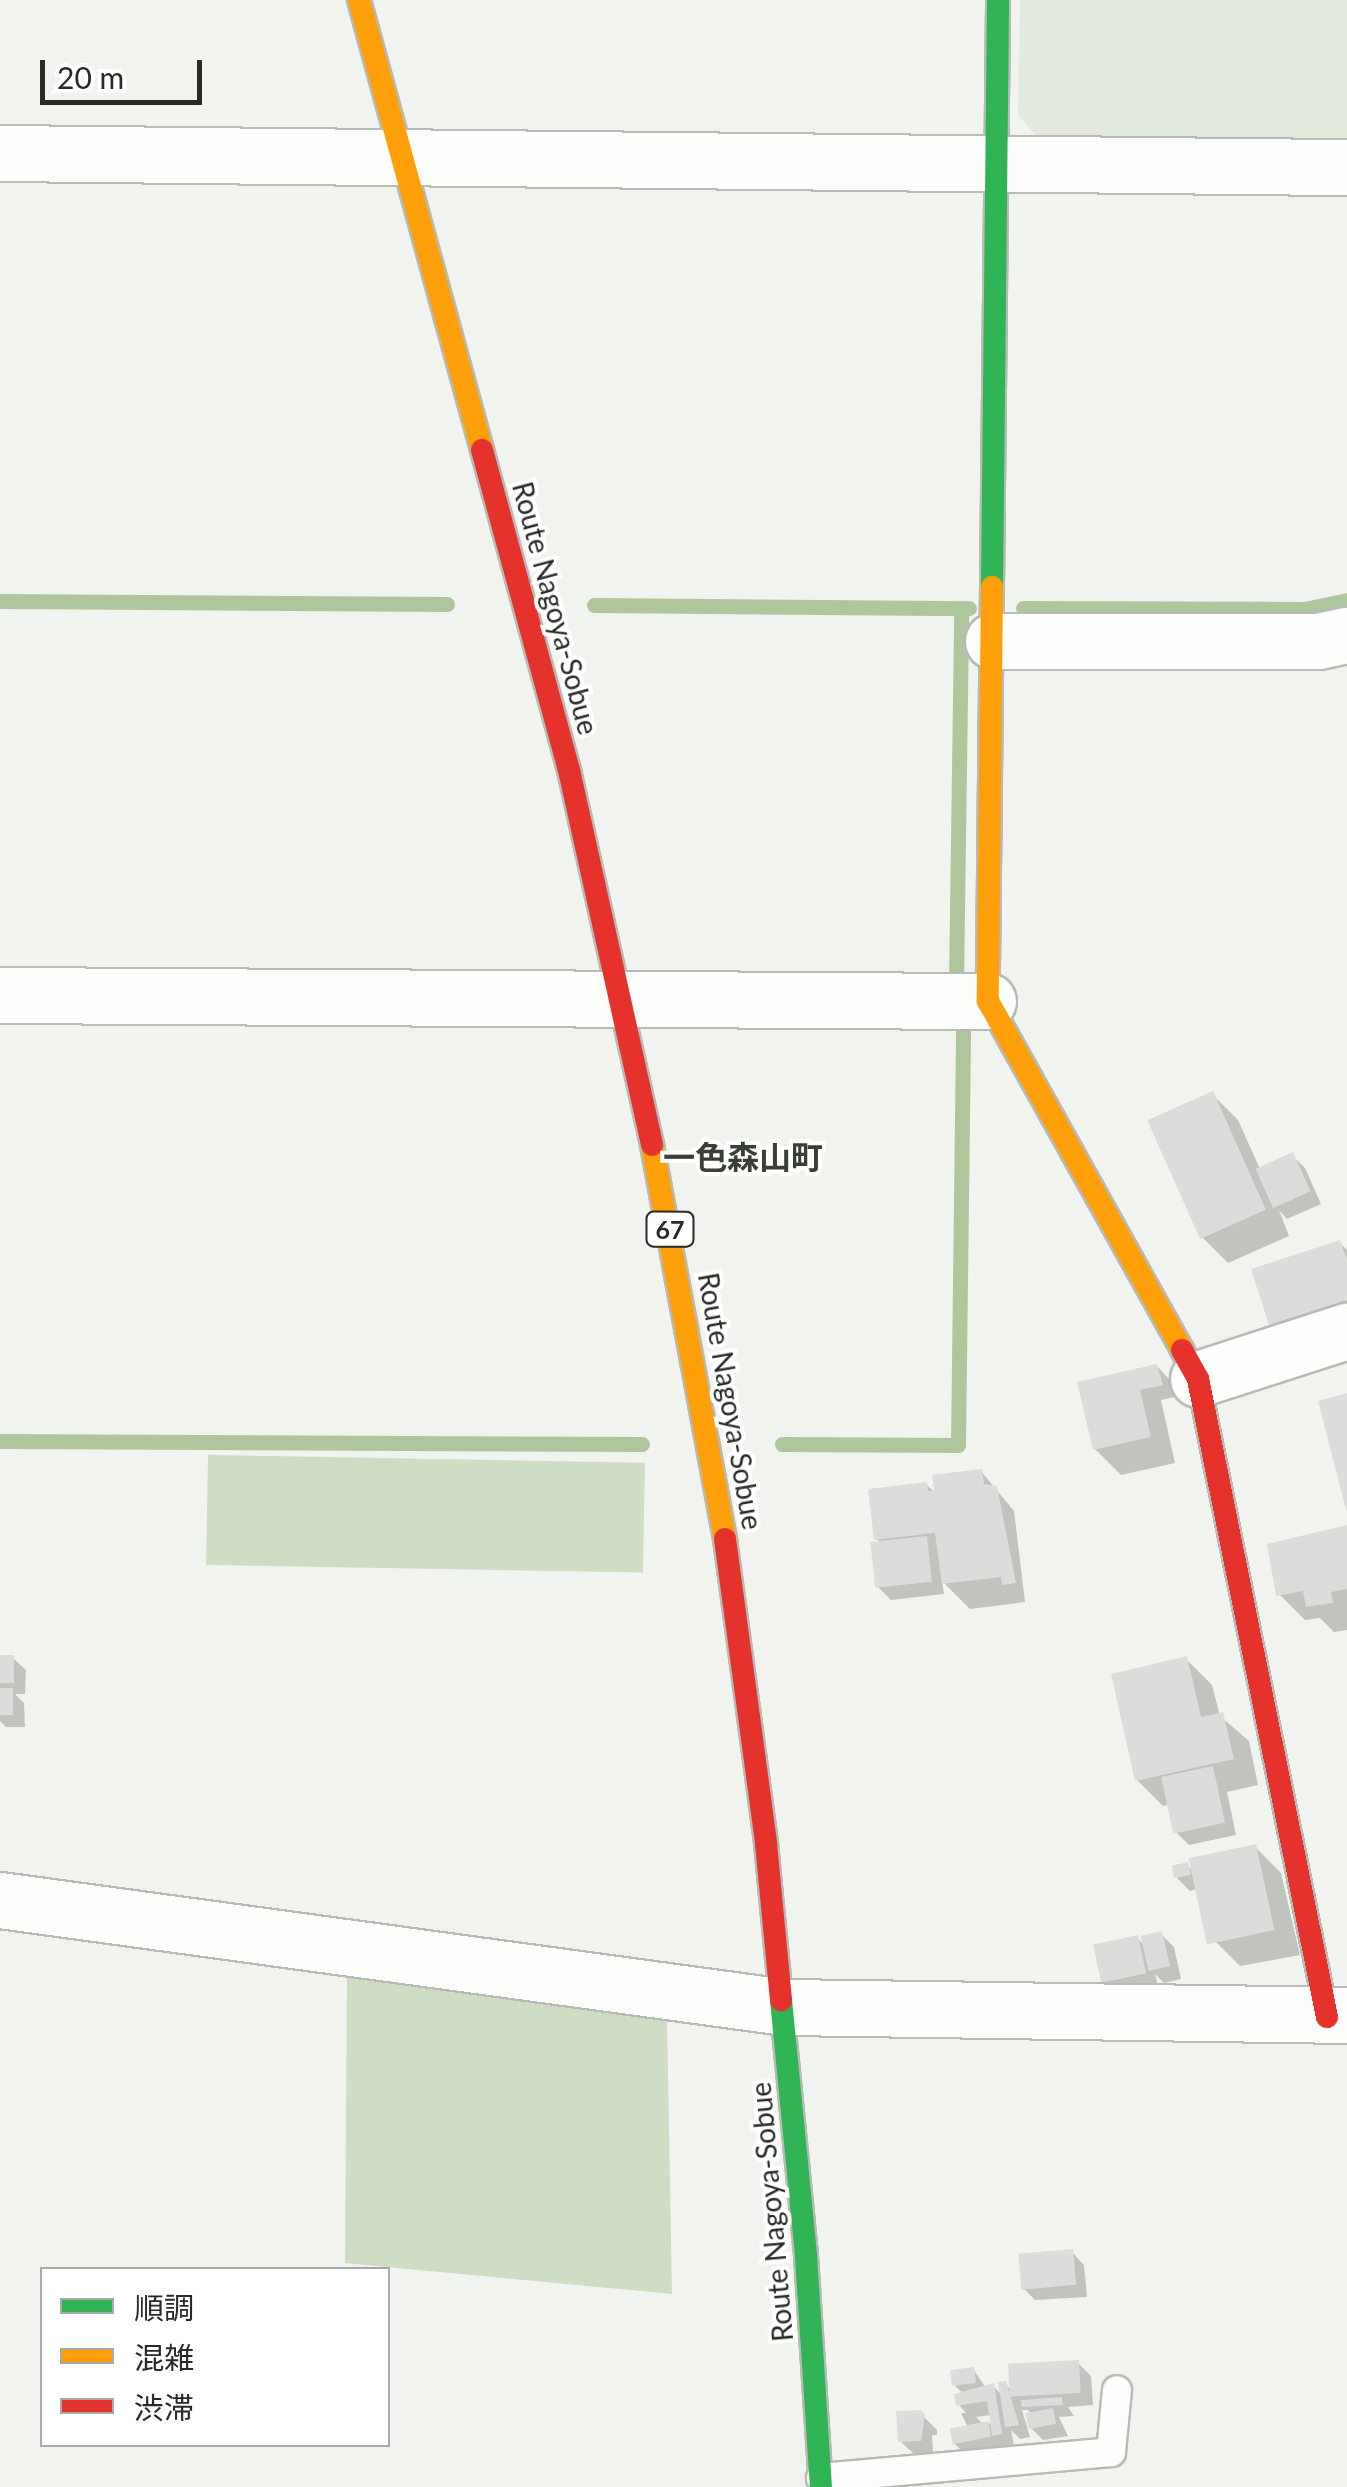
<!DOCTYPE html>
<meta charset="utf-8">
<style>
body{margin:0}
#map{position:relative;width:1347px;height:2487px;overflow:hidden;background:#f1f4ee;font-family:Lato,"Noto Sans JP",sans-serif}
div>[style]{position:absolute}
.built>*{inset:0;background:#e2eadd}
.green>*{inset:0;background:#cfddc5;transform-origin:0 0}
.shadow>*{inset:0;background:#0003}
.stream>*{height:15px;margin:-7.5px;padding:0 7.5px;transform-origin:7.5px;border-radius:7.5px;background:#afc69d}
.building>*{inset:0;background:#dcdddb;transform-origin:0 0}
.roads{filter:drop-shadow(2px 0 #b7bab5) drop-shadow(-2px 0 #b7bab5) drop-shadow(0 2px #b7bab5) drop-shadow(0 -2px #b7bab5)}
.lane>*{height:28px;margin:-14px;padding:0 14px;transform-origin:14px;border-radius:14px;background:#fdfdfc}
.street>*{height:55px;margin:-27.5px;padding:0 27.5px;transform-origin:27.5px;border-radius:27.5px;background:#fdfdfc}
.fast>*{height:22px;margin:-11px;padding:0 11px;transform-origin:11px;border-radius:11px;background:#30b455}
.slow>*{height:22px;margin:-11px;padding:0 11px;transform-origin:11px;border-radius:11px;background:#ff9f0a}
.jam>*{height:22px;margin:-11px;padding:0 11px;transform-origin:11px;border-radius:11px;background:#e5322d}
span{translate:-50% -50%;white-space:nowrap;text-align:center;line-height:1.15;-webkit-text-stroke:8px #fff;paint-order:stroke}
.shield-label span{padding:2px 8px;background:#fff;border:2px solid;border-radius:8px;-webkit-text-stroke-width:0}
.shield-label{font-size:25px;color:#272a25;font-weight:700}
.street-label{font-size:28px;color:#272a25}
.quarter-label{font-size:32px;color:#393f34;font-weight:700}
.legend{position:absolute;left:40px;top:2267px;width:350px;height:180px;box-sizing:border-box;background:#fff;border:2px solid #a9aaa8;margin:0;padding:12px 18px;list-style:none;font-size:30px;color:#272a25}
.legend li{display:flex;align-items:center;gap:20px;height:50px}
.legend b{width:50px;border:2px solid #a9aaa8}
.scale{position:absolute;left:40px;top:60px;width:162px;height:45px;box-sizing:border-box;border:5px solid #272a25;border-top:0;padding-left:12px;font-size:30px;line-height:35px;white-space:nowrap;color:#272a25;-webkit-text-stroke:8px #fff;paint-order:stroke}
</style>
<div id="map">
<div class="built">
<div style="clip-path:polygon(1020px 0,1347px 0,1347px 141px,1042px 143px,1018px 115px)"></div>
</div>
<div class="green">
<div style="left:208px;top:1455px;width:437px;height:110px;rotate:1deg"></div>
<div style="clip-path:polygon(347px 1974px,667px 2017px,672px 2294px,345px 2263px)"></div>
</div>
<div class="shadow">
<div style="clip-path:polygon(1212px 1094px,1238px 1120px,1260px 1169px,1292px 1155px,1305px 1168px,1321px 1204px,1287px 1219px,1279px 1210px,1289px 1236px,1228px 1263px,1202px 1237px)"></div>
<div style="clip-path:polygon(1340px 1243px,1347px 1250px,1347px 1333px,1297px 1350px,1271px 1324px)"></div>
<div style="clip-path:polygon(1157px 1366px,1169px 1379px,1174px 1397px,1161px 1400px,1175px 1463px,1121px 1475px,1095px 1449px)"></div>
<div style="clip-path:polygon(981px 1471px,1014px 1511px,1025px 1602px,970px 1609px,942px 1581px,944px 1594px,891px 1600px,878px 1587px,882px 1544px,877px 1539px,926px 1484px,937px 1495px)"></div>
<div style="clip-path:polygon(1347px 1528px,1347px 1630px,1334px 1632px,1320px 1618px,1305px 1620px,1279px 1594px)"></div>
<div style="clip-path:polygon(0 1658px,13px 1658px,26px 1670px,25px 1694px,15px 1694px,24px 1703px,25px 1727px,6px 1727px,0 1721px)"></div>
<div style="clip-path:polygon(1186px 1659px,1212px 1685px,1220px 1716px,1249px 1741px,1258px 1785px,1227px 1792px,1236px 1835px,1189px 1845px,1176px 1832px,1170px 1804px,1163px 1806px,1137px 1780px)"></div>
<div style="clip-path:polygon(1255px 1847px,1281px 1873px,1300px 1955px,1240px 1966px,1214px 1940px,1200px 1888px,1190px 1891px,1177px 1878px,1187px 1865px,1195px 1873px)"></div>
<div style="clip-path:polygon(1161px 1934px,1174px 1947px,1181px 1979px,1164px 1983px,1155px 1974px,1158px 1985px,1116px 1994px,1104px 1982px,1137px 1938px,1146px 1947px)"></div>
<div style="clip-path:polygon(1072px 2252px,1084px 2265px,1087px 2297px,1035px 2300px,1022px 2287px)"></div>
<div style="clip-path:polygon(evenodd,1078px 2363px,1091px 2376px,1093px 2405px,1068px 2407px,1074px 2416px,1059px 2417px,1068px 2436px,1043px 2440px,1029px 2426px,1032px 2414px,1028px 2410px,1022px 2410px,1030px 2437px,1020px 2439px,1011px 2430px,1014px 2446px,966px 2455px,954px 2443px,968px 2427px,961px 2413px,966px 2413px,959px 2405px,964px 2394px,955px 2386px,973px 2369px,986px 2388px,993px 2386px,1002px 2395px,1005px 2384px,1012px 2391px,1078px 2363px,991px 2415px,993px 2423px,983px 2424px,976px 2417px,991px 2415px)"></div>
<div style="clip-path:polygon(919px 2412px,937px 2430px,937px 2435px,932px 2435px,933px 2453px,913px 2453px,900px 2441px)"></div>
</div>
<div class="stream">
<div style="left:0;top:601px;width:447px;rotate:0.4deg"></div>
<div style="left:594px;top:605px;width:375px;rotate:0.5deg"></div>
<div style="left:1023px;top:608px;width:281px;rotate:0.2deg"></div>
<div style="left:1304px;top:609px;width:44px;rotate:-11.8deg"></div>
<div style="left:956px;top:984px;width:376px;rotate:-89.2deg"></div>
<div style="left:0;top:1441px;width:642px;rotate:0.27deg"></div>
<div style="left:782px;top:1444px;width:176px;rotate:0.3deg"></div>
<div style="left:958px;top:1445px;width:415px;rotate:-89.3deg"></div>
</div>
<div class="building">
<div style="left:1213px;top:1091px;width:130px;height:72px;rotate:66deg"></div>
<div style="left:1293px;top:1152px;width:43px;height:41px;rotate:66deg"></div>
<div style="clip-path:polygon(1340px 1240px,1347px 1260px,1347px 1300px,1269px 1325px,1251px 1269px)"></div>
<div style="clip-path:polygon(1157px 1364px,1163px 1385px,1140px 1390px,1151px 1437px,1093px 1450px,1077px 1382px)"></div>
<div style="clip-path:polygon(1347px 1393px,1347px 1510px,1346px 1510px,1318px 1401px)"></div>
<div style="clip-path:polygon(982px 1469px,984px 1484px,997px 1486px,1016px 1583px,1002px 1585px,1001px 1577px,942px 1584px,935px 1533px,874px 1540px,868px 1489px,927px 1482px,928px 1491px,934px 1490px,932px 1475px)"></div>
<div style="clip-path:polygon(1347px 1525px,1347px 1589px,1331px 1592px,1333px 1603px,1306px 1607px,1303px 1591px,1276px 1596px,1267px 1544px)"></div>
<div style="left:927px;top:1536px;width:46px;height:57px;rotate:84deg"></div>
<div style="left:0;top:1655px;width:14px;height:28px"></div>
<div style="clip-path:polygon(1187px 1656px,1201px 1717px,1223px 1712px,1234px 1759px,1135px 1781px,1111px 1674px)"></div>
<div style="left:0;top:1688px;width:13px;height:27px"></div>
<div style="left:1213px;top:1766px;width:58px;height:53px;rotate:78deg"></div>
<div style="left:1256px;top:1844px;width:88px;height:69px;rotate:78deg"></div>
<div style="left:1188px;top:1862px;width:13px;height:17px;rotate:77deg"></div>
<div style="left:1162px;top:1931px;width:36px;height:22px;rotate:77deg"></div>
<div style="left:1138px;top:1935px;width:39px;height:46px;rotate:78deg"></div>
<div style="left:1073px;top:2249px;width:36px;height:55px;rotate:85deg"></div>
<div style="left:1079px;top:2360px;width:33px;height:71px;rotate:87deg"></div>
<div style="left:974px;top:2367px;width:16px;height:24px;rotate:83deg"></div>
<div style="clip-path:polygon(1006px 2381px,1019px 2425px,1005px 2427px,998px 2382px)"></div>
<div style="clip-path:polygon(994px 2383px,1002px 2434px,992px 2436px,987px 2401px,956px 2406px,954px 2394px)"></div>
<div style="clip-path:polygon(1062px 2397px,1063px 2405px,1022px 2407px,1021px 2400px)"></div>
<div style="left:1053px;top:2408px;width:16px;height:28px;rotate:79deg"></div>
<div style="clip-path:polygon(920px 2410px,925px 2414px,921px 2441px,898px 2442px,896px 2411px)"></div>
<div style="left:988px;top:2421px;width:16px;height:39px;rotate:79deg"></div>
</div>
<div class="roads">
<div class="lane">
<div style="left:821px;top:2478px;width:291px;rotate:-5.1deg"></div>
<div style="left:1111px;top:2452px;width:62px;rotate:-84.5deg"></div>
</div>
<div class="street">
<div style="left:0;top:153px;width:1347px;rotate:0.6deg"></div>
<div style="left:993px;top:641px;width:325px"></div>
<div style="left:1318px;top:641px;width:30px;rotate:-12deg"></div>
<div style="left:0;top:995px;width:988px;rotate:0.35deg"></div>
<div style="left:1198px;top:1379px;width:157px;rotate:-17.9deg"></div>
<div style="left:0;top:1900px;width:791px;rotate:7.77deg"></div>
<div style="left:784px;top:2007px;width:563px;rotate:0.81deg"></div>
</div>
<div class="fast">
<div style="left:992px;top:587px;width:587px;rotate:-89.41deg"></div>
<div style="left:781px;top:2000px;width:257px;rotate:84.4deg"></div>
<div style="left:806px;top:2256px;width:231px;rotate:86.3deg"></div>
</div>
<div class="slow">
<div style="left:359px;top:0;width:467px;rotate:74.7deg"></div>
<div style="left:992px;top:587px;width:414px;rotate:90.6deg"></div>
<div style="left:988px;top:1001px;width:399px;rotate:60.9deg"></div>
<div style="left:652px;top:1145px;width:401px;rotate:79.5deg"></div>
</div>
<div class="jam">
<div style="left:482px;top:450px;width:332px;rotate:74.8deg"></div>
<div style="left:569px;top:770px;width:384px;rotate:77.5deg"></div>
<div style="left:1182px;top:1350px;width:33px;rotate:61deg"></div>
<div style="left:1198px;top:1379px;width:651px;rotate:78.57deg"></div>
<div style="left:725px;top:1539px;width:308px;rotate:82.3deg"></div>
<div style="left:766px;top:1844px;width:157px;rotate:84.5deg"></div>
</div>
</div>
<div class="shield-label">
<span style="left:670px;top:1229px">67</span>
</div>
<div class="street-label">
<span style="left:556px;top:608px;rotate:75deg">Route Nagoya-Sobue</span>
<span style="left:731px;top:1401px;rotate:80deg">Route Nagoya-Sobue</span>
<span style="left:771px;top:2212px;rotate:-95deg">Route Nagoya-Sobue</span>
</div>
<div class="quarter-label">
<span style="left:743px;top:1157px">一色森山町</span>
</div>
<ul class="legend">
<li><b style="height:12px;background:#30b455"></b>順調</li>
<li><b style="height:12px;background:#ff9f0a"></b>混雑</li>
<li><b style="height:12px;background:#e5322d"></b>渋滞</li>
</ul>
<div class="scale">20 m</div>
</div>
